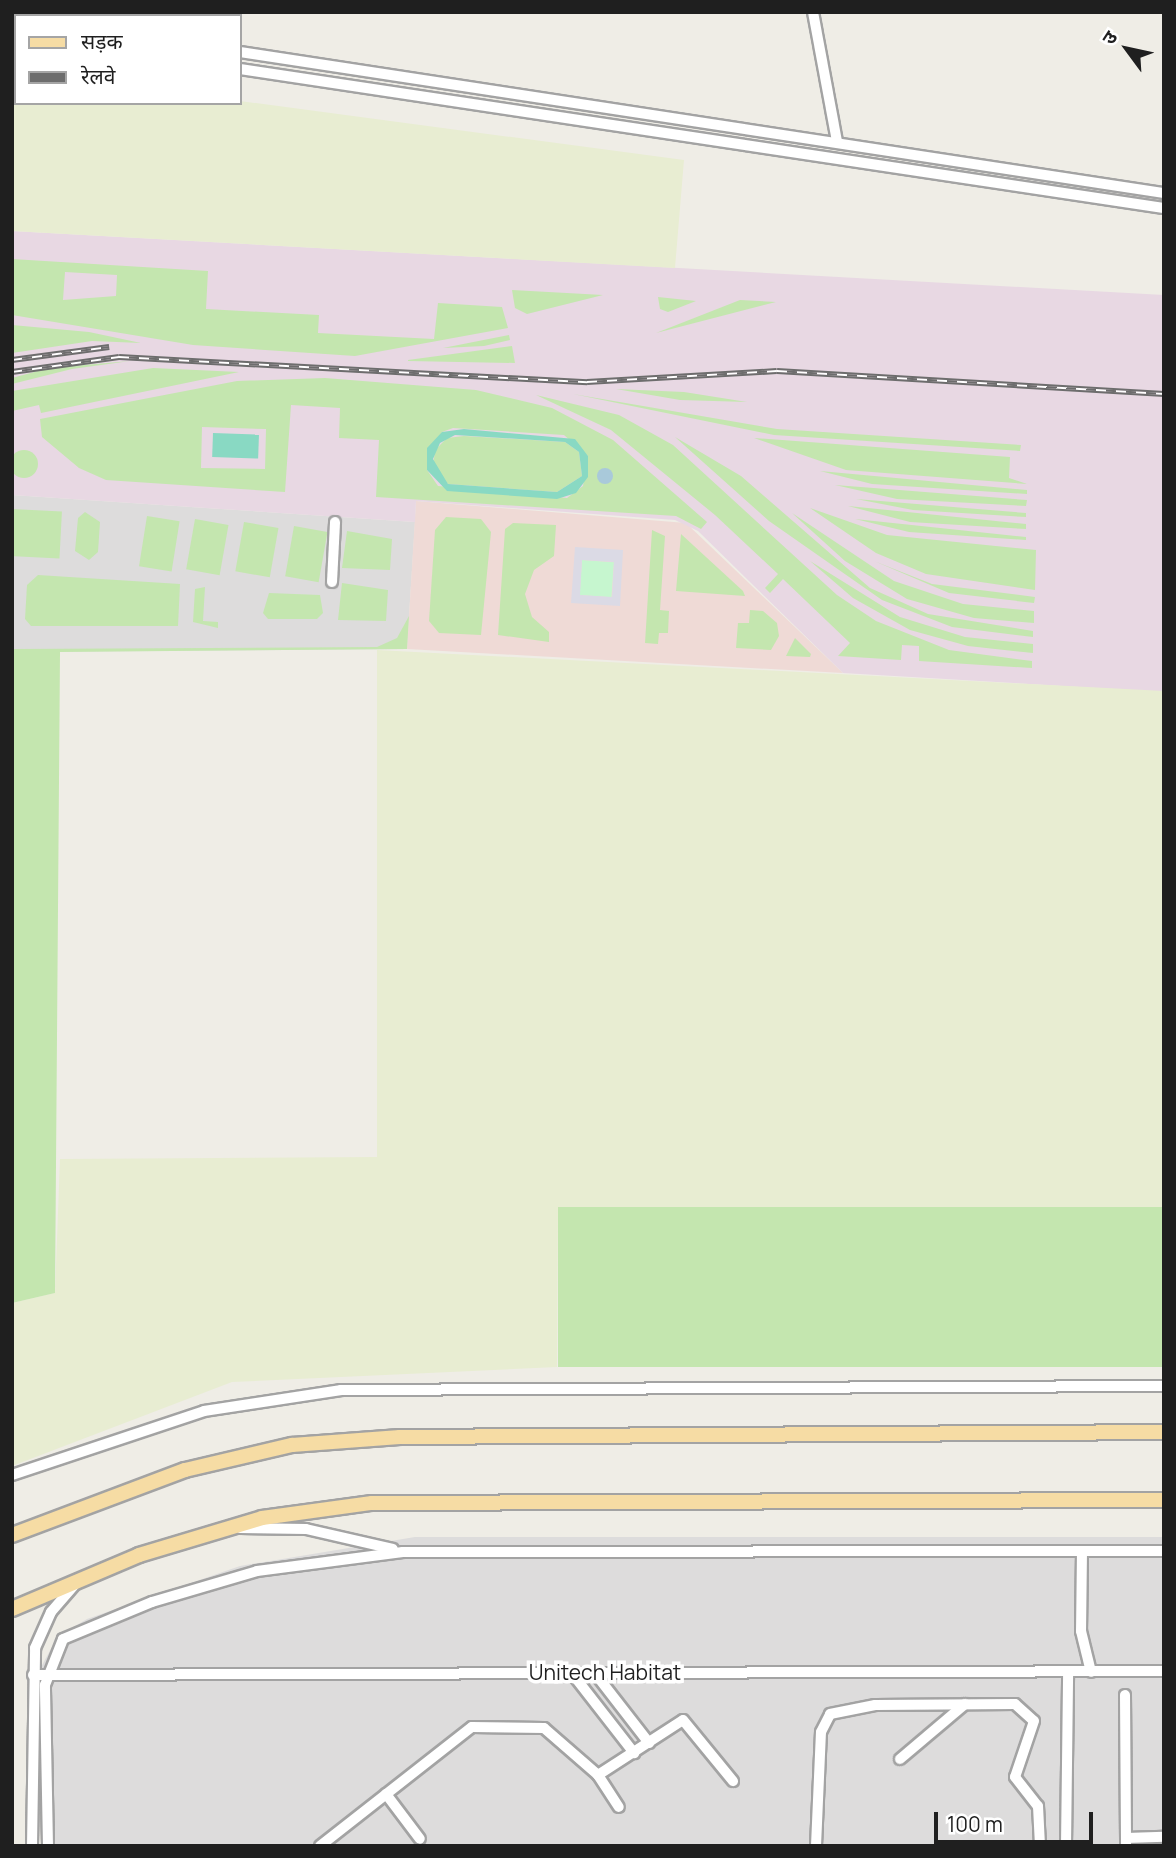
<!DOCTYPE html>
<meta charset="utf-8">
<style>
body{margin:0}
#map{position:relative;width:1176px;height:1858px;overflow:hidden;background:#efede6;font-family:Manrope,"Noto Sans Devanagari",sans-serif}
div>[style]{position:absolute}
.residential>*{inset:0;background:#dddcdc}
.commercial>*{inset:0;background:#efdad6}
.industrial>*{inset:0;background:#e8d8e3}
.farmland>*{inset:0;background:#e8edd2}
.grass>*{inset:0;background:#c4e6af;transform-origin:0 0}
.round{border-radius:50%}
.park>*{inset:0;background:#c6f6cf;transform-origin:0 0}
.pitch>*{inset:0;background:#89d9c3;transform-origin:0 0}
.plaza>*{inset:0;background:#dbdae5}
.water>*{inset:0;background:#a9c9da}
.roads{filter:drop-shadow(2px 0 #a3a3a3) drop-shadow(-2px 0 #a3a3a3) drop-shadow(0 2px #a3a3a3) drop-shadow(0 -2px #a3a3a3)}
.minor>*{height:10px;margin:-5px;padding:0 5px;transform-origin:5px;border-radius:5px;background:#fff}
.major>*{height:14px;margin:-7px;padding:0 7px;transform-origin:7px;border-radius:7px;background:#f6dca4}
.rail>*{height:6px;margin-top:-3px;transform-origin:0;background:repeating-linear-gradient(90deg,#fff 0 10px,#6d6d6d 0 20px);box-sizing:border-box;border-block:2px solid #6d6d6d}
span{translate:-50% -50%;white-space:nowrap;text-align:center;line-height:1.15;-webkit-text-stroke:7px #fff;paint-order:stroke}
.street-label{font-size:21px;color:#1f1f1f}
.frame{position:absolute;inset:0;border:14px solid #1f1f1f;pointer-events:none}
.legend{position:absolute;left:14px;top:14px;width:228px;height:91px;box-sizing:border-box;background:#fff;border:2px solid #a5a5a5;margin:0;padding:9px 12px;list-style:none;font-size:21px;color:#1f1f1f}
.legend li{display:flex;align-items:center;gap:14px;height:35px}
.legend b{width:35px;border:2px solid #a5a5a5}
.north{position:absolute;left:1092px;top:14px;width:70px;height:70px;-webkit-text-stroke:5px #fff;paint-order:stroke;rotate:303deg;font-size:19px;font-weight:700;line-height:28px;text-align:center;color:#1f1f1f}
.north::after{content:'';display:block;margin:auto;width:24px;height:32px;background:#1f1f1f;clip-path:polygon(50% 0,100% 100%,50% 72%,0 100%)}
.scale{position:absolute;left:934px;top:1812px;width:159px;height:32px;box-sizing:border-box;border:4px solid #1f1f1f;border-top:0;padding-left:9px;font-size:21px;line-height:24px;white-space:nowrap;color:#1f1f1f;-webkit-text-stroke:5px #fff;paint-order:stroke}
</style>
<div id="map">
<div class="residential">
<div style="clip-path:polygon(12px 495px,415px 522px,407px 649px,12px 652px)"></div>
<div style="clip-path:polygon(415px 1537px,1164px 1537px,1164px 1846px,41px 1846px,41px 1667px,58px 1636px,87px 1619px,240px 1566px)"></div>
</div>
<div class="commercial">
<div style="clip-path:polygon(416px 501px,686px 523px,843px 673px,407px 649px)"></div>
</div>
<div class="industrial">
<div style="clip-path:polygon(12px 231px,1164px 295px,1164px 692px,843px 673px,698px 531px,675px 520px,416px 501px,415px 522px,12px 495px)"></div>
</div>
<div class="farmland">
<div style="clip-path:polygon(12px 71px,16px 103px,240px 101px,684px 160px,675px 268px,12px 231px)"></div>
<div style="clip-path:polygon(377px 650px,1164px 691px,1164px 1209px,558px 1207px,557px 1367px,232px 1382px,12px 1466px,12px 1303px,55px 1293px,60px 1159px,377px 1157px)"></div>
</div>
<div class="grass">
<div style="clip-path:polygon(evenodd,12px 259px,208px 271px,206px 309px,319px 315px,318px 333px,434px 339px,438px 303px,502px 307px,508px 328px,355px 356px,193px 345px,12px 315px,12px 259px,65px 272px,117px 275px,116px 296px,63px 300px,65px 272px)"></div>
<div style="clip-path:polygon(512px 290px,603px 295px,527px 314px,515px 308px)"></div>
<div style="clip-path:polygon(658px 297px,696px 301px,668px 312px,660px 309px)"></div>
<div style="clip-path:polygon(740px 300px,776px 302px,656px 333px)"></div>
<div style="clip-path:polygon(12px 325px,89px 332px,141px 343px,92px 341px,12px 353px)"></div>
<div style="clip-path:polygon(509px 335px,510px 340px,484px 346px,443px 348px)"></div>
<div style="clip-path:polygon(512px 346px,515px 363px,408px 361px,408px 360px)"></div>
<div style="clip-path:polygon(130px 361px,72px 369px,12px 384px,12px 378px,49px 368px)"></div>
<div style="clip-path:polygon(153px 368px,239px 372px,41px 413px,39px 405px,12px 411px,12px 391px)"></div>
<div style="clip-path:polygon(evenodd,325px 378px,476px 390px,552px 408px,613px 440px,707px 522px,701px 529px,676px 516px,376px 497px,379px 440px,339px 438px,340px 408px,291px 405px,285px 492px,106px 480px,79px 468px,42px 437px,40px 419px,237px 381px,325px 378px,202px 427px,266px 429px,265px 469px,201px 468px,202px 427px,325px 378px,453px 428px,564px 435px,588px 456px,583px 486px,567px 498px,438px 486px,427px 470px,442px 432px,453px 428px)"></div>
<div style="clip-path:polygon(616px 389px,684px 392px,747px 402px,680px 400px)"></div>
<div style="clip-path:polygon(573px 394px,777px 429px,1021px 445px,1020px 451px,774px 435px)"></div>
<div style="clip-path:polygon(536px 395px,619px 415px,673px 445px,837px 595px,876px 621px,949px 650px,1032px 661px,1032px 668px,919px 661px,919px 646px,902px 645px,901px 660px,838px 656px,850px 643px,783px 579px,770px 593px,765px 588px,778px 574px,715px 515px,611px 430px)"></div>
<div style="clip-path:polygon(464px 436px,565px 442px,579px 452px,582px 476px,557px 492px,448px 484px,433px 467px,435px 450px,447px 438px)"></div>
<div style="clip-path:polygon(675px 437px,741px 476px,870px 588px,928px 614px,1033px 631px,1033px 637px,952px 627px,882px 600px,769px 521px)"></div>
<div style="clip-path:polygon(754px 438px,1010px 457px,1009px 478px,1027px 484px,846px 470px)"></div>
<div class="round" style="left:10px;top:450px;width:28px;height:28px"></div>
<div style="clip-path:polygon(820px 471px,1027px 490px,1027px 494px,872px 484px)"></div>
<div style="clip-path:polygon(835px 485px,1027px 500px,1026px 506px,897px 499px)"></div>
<div style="clip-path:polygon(856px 499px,1026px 513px,1026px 517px,913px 510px)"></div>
<div style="clip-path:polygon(848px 506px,1026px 524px,1026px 529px,910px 522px)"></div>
<div style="clip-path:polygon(810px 508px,887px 535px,1036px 550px,1035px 590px,926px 574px,876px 553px)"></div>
<div style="left:12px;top:509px;width:50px;height:47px;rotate:3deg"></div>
<div style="clip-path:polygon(85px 512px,100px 522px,98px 552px,89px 560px,75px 551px,78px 518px)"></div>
<div style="clip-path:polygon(792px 513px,894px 581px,963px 604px,1034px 611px,1034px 623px,974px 618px,907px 599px,845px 561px)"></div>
<div style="left:147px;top:516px;width:33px;height:51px;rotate:9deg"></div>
<div style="clip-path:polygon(446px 517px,481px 519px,491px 532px,481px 635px,439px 633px,429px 621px,435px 530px)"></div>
<div style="left:195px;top:519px;width:34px;height:51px;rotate:10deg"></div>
<div style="clip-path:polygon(855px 519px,1026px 537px,1026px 540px,909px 532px)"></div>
<div style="left:244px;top:522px;width:35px;height:50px;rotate:10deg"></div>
<div style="clip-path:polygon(513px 523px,556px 525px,554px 556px,534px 570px,525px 594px,532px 617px,549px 632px,549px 642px,498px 635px,505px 529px)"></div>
<div style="left:294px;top:526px;width:34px;height:51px;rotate:10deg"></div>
<div style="clip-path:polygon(652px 530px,665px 536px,660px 610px,669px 611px,668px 633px,659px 633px,658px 644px,645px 643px)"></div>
<div style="clip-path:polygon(347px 531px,392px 539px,390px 570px,342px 568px)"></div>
<div style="clip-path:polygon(681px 534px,743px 591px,745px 596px,676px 591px)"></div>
<div style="clip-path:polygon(810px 561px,900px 617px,965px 637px,1033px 644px,1033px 653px,968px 646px,910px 630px,853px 598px)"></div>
<div style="clip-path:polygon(874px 561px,932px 584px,1035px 597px,1034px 603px,949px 593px)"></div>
<div style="clip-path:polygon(38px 575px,180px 584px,178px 626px,31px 626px,25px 619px,27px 585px)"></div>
<div style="clip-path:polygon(342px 583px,388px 590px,386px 621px,338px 620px)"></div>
<div style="clip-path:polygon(205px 587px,203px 621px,218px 622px,218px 628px,193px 622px,195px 589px)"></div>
<div style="clip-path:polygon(269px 593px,320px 595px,323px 613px,317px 619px,268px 619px,263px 613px)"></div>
<div style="clip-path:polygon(750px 610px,763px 611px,777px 623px,779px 636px,771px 650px,736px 648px,738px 623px,749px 623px)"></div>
<div style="clip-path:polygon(409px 616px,407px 649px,60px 652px,55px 1293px,12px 1303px,12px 649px,377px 647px,397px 638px)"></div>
<div style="clip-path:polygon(795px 638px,811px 654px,810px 657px,786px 656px)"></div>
<div style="left:558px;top:1207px;width:606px;height:160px"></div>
</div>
<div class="park">
<div style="left:582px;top:560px;width:32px;height:35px;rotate:4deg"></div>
</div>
<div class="pitch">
<div style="clip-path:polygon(evenodd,464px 429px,575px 439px,588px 456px,588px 477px,576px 493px,557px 499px,447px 491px,427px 470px,427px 448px,442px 432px,464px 429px,455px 435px,565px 442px,579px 452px,582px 476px,557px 492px,448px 484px,433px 459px,440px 443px,455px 435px)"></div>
<div style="left:213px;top:433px;width:46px;height:24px;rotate:2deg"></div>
</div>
<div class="plaza">
<div style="clip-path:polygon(evenodd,575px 547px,623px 550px,620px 606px,571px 603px,575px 547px,582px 560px,614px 562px,612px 597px,580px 595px,582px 560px)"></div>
</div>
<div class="water">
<div class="round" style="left:597px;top:468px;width:16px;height:16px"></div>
</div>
<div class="roads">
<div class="minor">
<div style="left:813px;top:12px;width:132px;rotate:79.5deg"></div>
<div style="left:12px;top:18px;width:4px;rotate:14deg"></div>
<div style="left:12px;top:33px;width:4px;rotate:14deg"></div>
<div style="left:240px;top:52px;width:935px;rotate:8.68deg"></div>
<div style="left:240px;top:69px;width:934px;rotate:8.56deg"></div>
<div style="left:332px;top:582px;width:60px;rotate:-87.1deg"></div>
<div style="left:12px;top:1475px;width:202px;rotate:-18.4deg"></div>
<div style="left:204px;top:1411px;width:139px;rotate:-8.7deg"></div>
<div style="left:341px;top:1390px;width:823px;rotate:-0.28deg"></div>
<div style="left:240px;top:1528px;width:66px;rotate:0.9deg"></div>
<div style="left:306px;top:1529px;width:89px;rotate:12.9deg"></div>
<div style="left:1082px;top:1551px;width:80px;rotate:90.7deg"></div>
<div style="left:1081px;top:1631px;width:42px;rotate:76.3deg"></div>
<div style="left:571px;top:1672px;width:103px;rotate:52.1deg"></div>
<div style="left:594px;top:1672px;width:90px;rotate:52.2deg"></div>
<div style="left:33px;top:1675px;width:1131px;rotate:-0.2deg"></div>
<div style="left:1125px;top:1695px;width:151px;rotate:89.6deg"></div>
<div style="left:900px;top:1759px;width:85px;rotate:-40.2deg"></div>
<div style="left:598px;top:1775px;width:38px;rotate:57deg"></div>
<div style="left:386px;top:1794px;width:56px;rotate:52.9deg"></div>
<div style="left:1126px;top:1838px;width:38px;rotate:-2deg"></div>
<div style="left:32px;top:1846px;width:198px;rotate:-89.1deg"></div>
<div style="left:35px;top:1648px;width:39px;rotate:-66deg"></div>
<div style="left:51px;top:1612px;width:37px;rotate:-49deg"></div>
<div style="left:48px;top:1846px;width:161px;rotate:-91.1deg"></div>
<div style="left:45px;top:1685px;width:49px;rotate:-68.6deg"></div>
<div style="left:63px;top:1639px;width:96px;rotate:-22.6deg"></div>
<div style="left:152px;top:1602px;width:109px;rotate:-16.4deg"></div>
<div style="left:257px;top:1571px;width:147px;rotate:-7.4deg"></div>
<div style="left:403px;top:1552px;width:761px;rotate:-0.08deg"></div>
<div style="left:320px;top:1846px;width:193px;rotate:-38.1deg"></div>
<div style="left:472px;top:1727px;width:72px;rotate:0.8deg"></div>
<div style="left:544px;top:1728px;width:72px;rotate:41deg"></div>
<div style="left:598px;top:1775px;width:101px;rotate:-32.9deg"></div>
<div style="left:683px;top:1720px;width:79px;rotate:50.7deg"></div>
<div style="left:816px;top:1846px;width:114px;rotate:-87.5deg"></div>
<div style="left:821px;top:1732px;width:20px;rotate:-63deg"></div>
<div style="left:830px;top:1714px;width:46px;rotate:-11.3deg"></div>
<div style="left:875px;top:1705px;width:140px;rotate:-0.4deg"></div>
<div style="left:1015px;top:1704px;width:25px;rotate:42deg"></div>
<div style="left:1034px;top:1721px;width:59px;rotate:108.7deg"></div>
<div style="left:1015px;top:1777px;width:37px;rotate:52deg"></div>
<div style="left:1038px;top:1806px;width:40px;rotate:87.1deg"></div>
<div style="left:1066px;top:1846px;width:173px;rotate:-89.3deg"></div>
</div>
<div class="major">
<div style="left:12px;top:1535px;width:185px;rotate:-20.6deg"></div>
<div style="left:185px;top:1470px;width:110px;rotate:-13.2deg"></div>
<div style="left:292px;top:1445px;width:108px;rotate:-4.2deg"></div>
<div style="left:400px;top:1437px;width:764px;rotate:-0.37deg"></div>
<div style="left:12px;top:1609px;width:138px;rotate:-23deg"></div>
<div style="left:139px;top:1555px;width:128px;rotate:-16.7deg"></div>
<div style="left:262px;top:1518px;width:111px;rotate:-7.8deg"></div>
<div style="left:372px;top:1503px;width:792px;rotate:-0.22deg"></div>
</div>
</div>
<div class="rail">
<div style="left:12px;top:360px;width:98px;rotate:-7.6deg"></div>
<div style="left:12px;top:372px;width:108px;rotate:-8deg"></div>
<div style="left:119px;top:357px;width:469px;rotate:3.1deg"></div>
<div style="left:587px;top:382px;width:190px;rotate:-3.3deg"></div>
<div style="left:777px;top:371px;width:388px;rotate:3.4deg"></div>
</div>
<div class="street-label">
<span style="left:605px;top:1672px">Unitech Habitat</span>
</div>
<div class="frame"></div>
<ul class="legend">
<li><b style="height:9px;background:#f6dca4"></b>सड़क</li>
<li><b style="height:9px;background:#6d6d6d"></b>रेलवे</li>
</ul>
<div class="north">उ</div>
<div class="scale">100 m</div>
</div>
